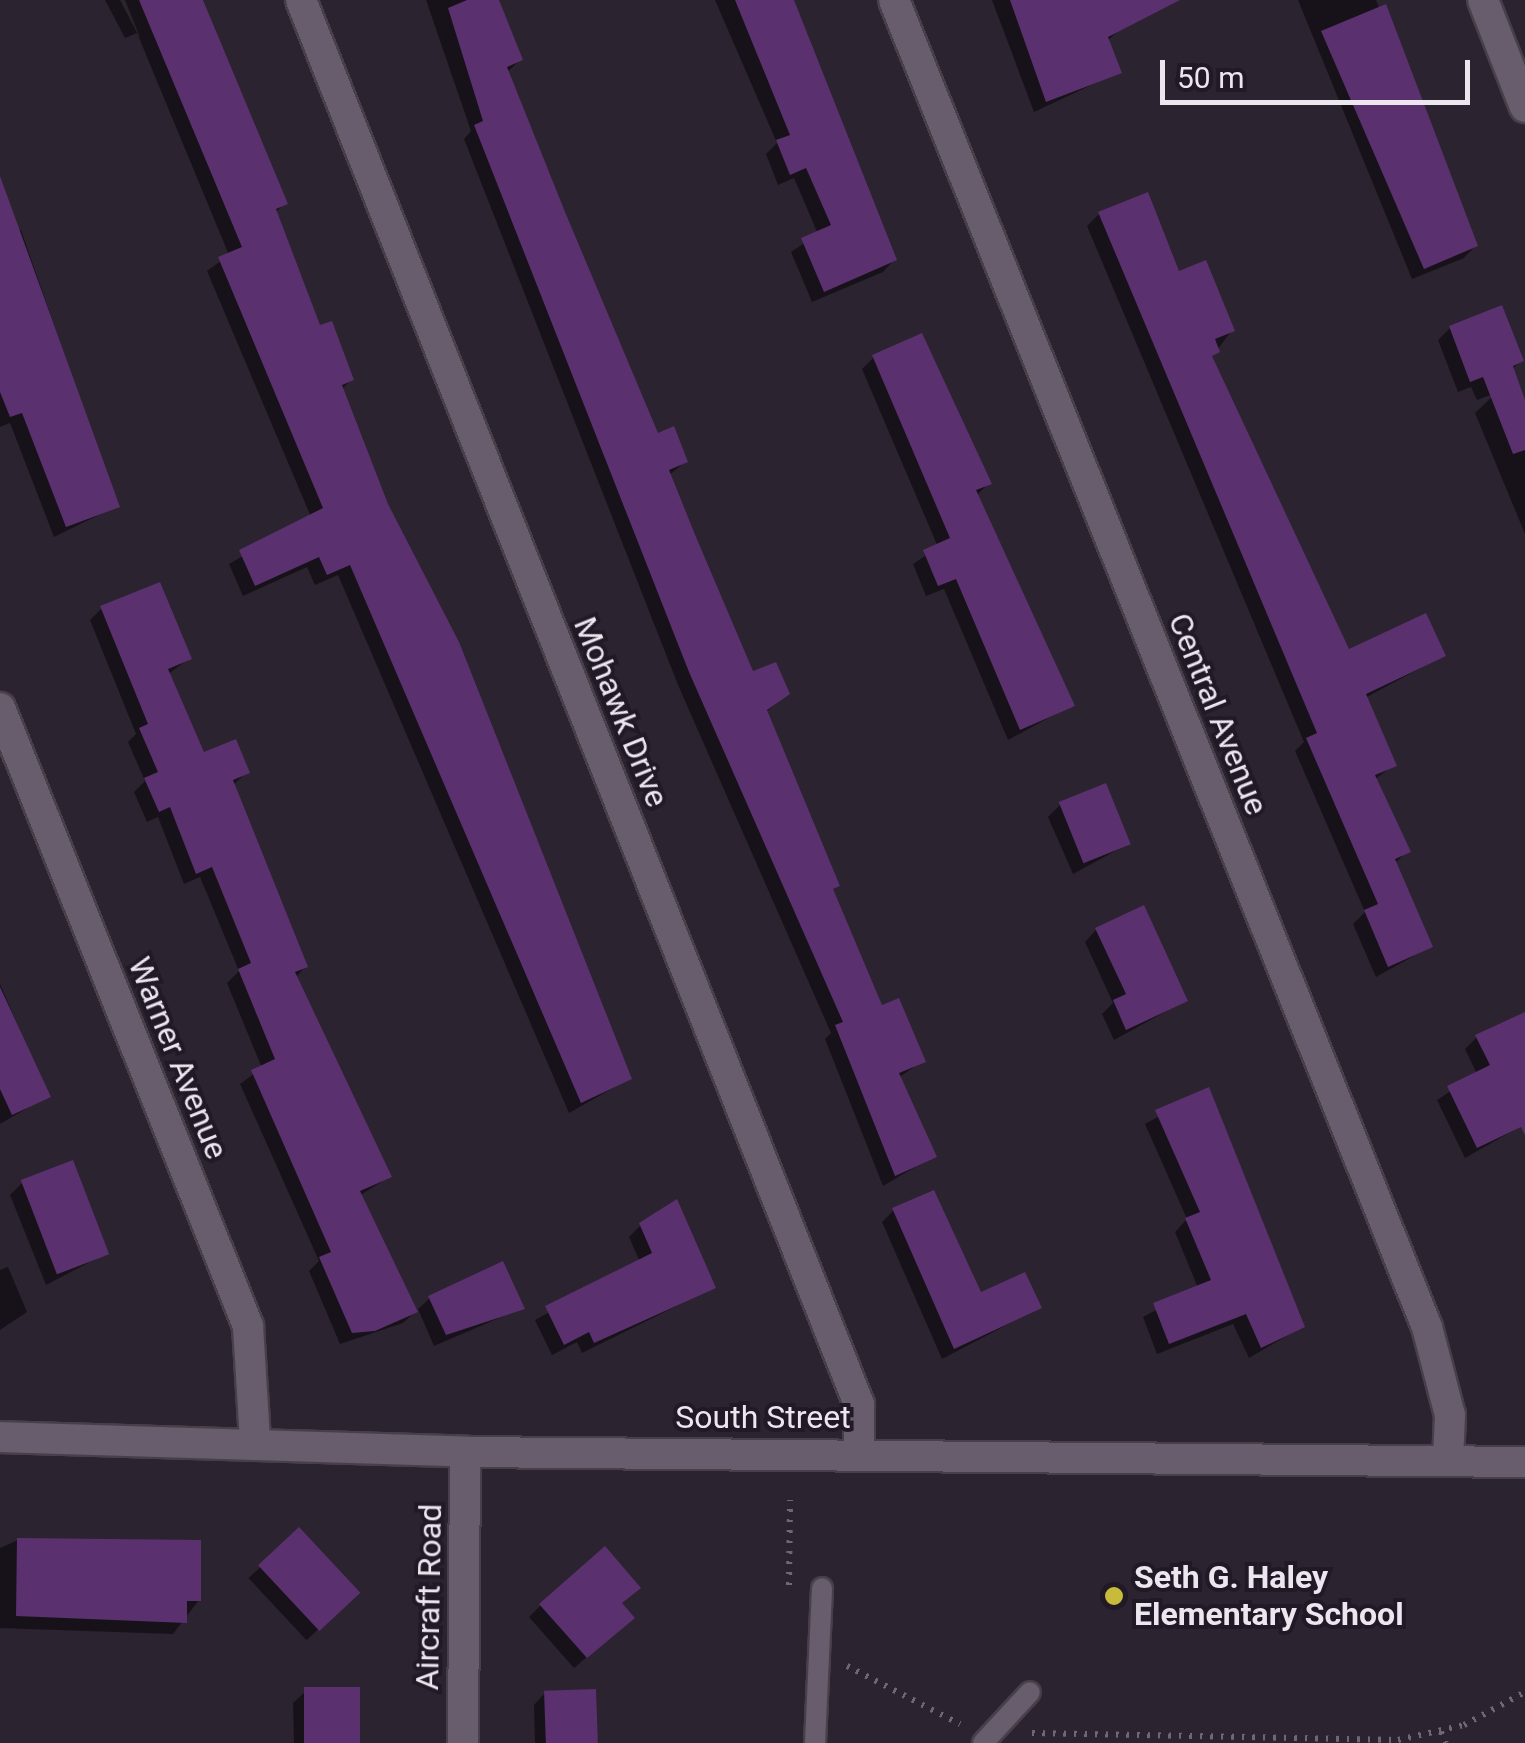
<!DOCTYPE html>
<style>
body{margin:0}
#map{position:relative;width:1525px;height:1743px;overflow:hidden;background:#2b232f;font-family:Roboto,sans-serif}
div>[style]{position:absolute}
.shadow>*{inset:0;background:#0007;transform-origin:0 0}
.building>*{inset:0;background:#5b306f;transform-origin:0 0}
.path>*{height:6px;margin-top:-3px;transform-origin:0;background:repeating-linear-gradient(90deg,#6f6872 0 2.5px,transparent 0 10.5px)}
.roads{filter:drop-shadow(2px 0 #47404b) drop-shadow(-2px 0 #47404b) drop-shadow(0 2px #47404b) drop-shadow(0 -2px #47404b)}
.lane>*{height:20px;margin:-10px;padding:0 10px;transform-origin:10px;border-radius:10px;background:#675d6c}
.street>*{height:30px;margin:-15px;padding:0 15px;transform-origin:15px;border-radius:15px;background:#675d6c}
.dots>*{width:28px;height:28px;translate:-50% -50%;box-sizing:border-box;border:5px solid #211926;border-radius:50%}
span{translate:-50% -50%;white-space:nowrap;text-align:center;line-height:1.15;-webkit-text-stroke:8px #211926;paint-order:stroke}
.street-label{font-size:32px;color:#ece6ef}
.poi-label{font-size:32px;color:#ece6ef;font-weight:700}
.left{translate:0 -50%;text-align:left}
.scale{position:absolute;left:1160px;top:60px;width:310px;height:45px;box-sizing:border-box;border:5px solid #ece6ef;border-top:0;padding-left:12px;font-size:30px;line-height:35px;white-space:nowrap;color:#ece6ef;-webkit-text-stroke:8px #211926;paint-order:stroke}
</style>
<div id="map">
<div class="shadow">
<div style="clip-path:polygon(105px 0,120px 0,141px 40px,125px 0,203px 0,285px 203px,275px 213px,319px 329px,351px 380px,342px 389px,386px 505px,629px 1079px,569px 1113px,338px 575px,315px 585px,307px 567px,243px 596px,229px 564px,311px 517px,207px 271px,229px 255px,137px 33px,125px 38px)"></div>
<div style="clip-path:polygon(426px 0,495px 0,520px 60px,506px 73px,657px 436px,685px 462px,668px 476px,752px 675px,787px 694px,765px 713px,837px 886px,831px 891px,881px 1008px,923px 1061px,898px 1078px,934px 1156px,883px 1186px,825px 1039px,831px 1033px,678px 685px,464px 139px,471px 131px)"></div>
<div style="clip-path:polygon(715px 0,791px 0,894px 260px,883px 272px,812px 302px,791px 252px,818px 234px,794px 178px,778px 185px,766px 154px,777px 143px)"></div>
<div style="clip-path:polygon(992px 0,1115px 0,1124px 26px,1107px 41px,1119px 72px,1034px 112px)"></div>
<div style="clip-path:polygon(1298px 0,1376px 0,1475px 246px,1464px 258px,1412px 279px)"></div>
<div style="clip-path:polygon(1099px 214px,1232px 330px,1211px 358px,1348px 652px,1443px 656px,1365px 698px,1394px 765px,1374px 780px,1408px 851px,1394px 864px,1430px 947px,1376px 977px,1353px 924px,1365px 912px,1295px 751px,1304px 742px,1087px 226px)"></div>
<div style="clip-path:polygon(21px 230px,117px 506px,54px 537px,10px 423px,0 427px,0 239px)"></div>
<div style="clip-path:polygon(1450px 328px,1521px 361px,1511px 370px,1525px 419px,1525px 534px,1475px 413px,1496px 393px,1477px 400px,1471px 387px,1458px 392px,1438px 340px)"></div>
<div style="clip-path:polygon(874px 357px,989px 483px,976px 496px,1072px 705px,1008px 740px,944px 589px,926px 596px,913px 564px,938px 547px,862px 369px)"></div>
<div style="clip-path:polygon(102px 608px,189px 659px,168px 674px,203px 756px,247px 772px,233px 785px,305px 967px,295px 978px,389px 1177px,359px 1196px,415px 1312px,403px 1323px,340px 1344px,309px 1271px,319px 1261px,240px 1084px,262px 1068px,227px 983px,239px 971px,200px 877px,184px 884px,158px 817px,147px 822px,134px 792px,145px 781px,128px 742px,136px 734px,90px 620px)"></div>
<div style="clip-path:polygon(1060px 805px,1128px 844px,1073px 874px,1048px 817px)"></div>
<div style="clip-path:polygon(1096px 930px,1185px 1001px,1114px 1040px,1102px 1014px,1113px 1003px,1085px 942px)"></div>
<div style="clip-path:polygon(0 984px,48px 1096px,0 1124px)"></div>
<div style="clip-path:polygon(1525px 1014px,1525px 1124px,1465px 1158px,1437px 1100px,1477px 1074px,1465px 1049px,1477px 1037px)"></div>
<div style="clip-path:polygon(1207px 1090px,1302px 1327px,1249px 1358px,1233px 1324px,1157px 1354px,1143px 1317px,1198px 1288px,1175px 1232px,1187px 1219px,1145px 1124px)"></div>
<div style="clip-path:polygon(22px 1183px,107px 1253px,46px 1285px,10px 1195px)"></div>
<div style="clip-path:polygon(894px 1210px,980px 1296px,1039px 1308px,942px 1359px,882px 1222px)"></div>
<div style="clip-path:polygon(641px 1225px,713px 1288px,582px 1353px,577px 1342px,552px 1355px,535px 1320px,640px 1262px,629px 1237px)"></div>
<div style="clip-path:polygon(8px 1267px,27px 1312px,0 1330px,0 1270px)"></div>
<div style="clip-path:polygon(430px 1298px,522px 1308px,434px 1346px,418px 1309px)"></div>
<div style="left:299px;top:1531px;width:85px;height:69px;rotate:47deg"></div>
<div style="clip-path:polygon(18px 1540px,199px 1600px,173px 1634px,0 1628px,0 1548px)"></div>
<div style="clip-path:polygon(620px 1604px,620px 1629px,574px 1668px,529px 1617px,541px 1605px)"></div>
<div style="clip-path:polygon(305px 1692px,358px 1743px,294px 1743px,293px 1703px)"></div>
<div style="clip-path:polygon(545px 1693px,595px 1743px,535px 1743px,534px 1705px)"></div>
</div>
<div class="building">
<div style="clip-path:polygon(139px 0,203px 0,288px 204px,276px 209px,320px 325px,332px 321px,354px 380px,342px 385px,388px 504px,459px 642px,632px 1079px,581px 1103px,350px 565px,327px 575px,319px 557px,255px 586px,239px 550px,323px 508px,218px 257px,242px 247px)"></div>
<div style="clip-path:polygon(467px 0,499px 0,523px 60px,507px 67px,565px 212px,658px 433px,674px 426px,688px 462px,669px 470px,696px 537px,753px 671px,776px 662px,790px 694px,767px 710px,840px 886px,833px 889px,882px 1005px,899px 998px,926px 1062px,899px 1073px,937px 1157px,895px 1176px,835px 1025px,843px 1022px,689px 672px,474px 125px,483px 121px,448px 8px)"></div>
<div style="clip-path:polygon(735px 0,794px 0,897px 260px,824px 292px,801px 238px,831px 225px,806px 168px,790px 175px,776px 140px,790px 135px)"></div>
<div style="clip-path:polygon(1010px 0,1180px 0,1108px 37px,1122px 73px,1046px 102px)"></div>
<div style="clip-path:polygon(1386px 4px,1478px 246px,1424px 269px,1321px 31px)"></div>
<div style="clip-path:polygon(0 176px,120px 507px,66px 527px,22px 413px,10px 417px,0 392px)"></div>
<div style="clip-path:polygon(1148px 192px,1179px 271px,1206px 260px,1235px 331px,1215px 339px,1220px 352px,1212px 356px,1349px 649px,1426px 613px,1446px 656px,1366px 694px,1397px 766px,1375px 775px,1411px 852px,1395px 859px,1433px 947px,1388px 967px,1364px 910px,1378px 904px,1306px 738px,1317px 733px,1098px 212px)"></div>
<div style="clip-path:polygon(1502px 305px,1524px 361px,1513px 366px,1525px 400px,1525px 450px,1513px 454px,1483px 377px,1470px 382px,1449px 326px)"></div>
<div style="clip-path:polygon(922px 333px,992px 484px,976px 490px,1075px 706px,1020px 730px,956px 579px,938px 586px,923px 550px,950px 538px,872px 355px)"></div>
<div style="clip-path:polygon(160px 582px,192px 659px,168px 669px,204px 752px,236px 739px,250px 773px,233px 780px,308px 967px,295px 972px,392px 1177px,360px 1191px,418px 1312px,375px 1331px,352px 1333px,319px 1257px,331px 1252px,251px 1070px,275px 1059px,238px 969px,251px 963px,212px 867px,196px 874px,170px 807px,159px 812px,144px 778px,158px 772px,139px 728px,148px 724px,100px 606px)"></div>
<div style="left:1106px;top:783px;width:66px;height:51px;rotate:68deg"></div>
<div style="clip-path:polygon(1144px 905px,1188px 1001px,1126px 1030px,1113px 1000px,1126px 994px,1095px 928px)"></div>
<div style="clip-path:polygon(0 987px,51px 1097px,12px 1115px,0 1089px)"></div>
<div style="clip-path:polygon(1525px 1012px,1525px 1135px,1521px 1127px,1477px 1148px,1447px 1086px,1490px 1065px,1475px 1035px)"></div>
<div style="clip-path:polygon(1209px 1087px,1305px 1327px,1261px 1348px,1246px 1314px,1169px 1344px,1153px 1303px,1211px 1280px,1185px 1218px,1200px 1212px,1155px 1110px)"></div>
<div style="left:73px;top:1160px;width:101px;height:56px;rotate:69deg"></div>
<div style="clip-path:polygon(934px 1190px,981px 1292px,1025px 1272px,1042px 1308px,954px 1349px,892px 1208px)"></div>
<div style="clip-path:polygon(677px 1199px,716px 1288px,594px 1343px,589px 1332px,564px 1345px,545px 1306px,652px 1253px,639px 1223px)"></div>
<div style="clip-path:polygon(503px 1261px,525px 1309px,446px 1335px,428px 1296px)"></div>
<div style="left:299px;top:1527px;width:90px;height:56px;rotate:47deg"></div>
<div style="clip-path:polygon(17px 1538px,201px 1540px,201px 1601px,187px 1601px,187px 1623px,16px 1616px)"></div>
<div style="clip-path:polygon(605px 1546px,641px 1588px,622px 1603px,635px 1618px,587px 1658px,539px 1604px)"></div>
<div style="left:360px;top:1687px;width:56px;height:56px;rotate:90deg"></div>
<div style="left:596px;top:1689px;width:54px;height:52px;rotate:88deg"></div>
</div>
<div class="path">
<div style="left:789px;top:1585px;width:85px;rotate:-89.3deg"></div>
<div style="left:847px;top:1666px;width:127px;rotate:27.2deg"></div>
<div style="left:1441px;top:1732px;width:12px;rotate:66deg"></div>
<div style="left:1032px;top:1733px;width:366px;rotate:1.1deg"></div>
<div style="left:1398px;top:1740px;width:68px;rotate:-12.8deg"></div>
<div style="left:1464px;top:1725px;width:69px;rotate:-28.4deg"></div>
</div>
<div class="roads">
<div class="lane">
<div style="left:815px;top:1743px;width:155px;rotate:-87.4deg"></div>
<div style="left:983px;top:1743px;width:69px;rotate:-47.3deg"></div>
</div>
<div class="street">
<div style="left:301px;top:0;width:1511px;rotate:68.33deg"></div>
<div style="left:859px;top:1404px;width:48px;rotate:90deg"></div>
<div style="left:894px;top:0;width:1430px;rotate:68.12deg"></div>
<div style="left:1427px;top:1327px;width:91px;rotate:75.4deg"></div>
<div style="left:1450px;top:1415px;width:45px;rotate:92.5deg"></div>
<div style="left:1483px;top:0;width:115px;rotate:68.6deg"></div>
<div style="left:0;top:708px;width:666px;rotate:68.13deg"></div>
<div style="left:248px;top:1326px;width:116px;rotate:86.5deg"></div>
<div style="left:0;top:1437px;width:465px;rotate:1.8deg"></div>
<div style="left:465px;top:1452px;width:1060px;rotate:0.54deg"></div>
<div style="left:463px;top:1743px;width:291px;rotate:-89.6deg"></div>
</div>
</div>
<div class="dots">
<div style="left:1114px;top:1596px;background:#c8bb3b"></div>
</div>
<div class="street-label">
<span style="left:621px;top:712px;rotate:68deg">Mohawk Drive</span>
<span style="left:1218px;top:714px;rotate:68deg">Central Avenue</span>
<span style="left:178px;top:1058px;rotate:68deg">Warner Avenue</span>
<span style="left:763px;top:1417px">South Street</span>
<span style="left:429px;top:1597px;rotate:-89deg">Aircraft Road</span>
</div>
<div class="poi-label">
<span class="left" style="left:1134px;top:1596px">Seth G. Haley<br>Elementary School</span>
</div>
<div class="scale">50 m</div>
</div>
